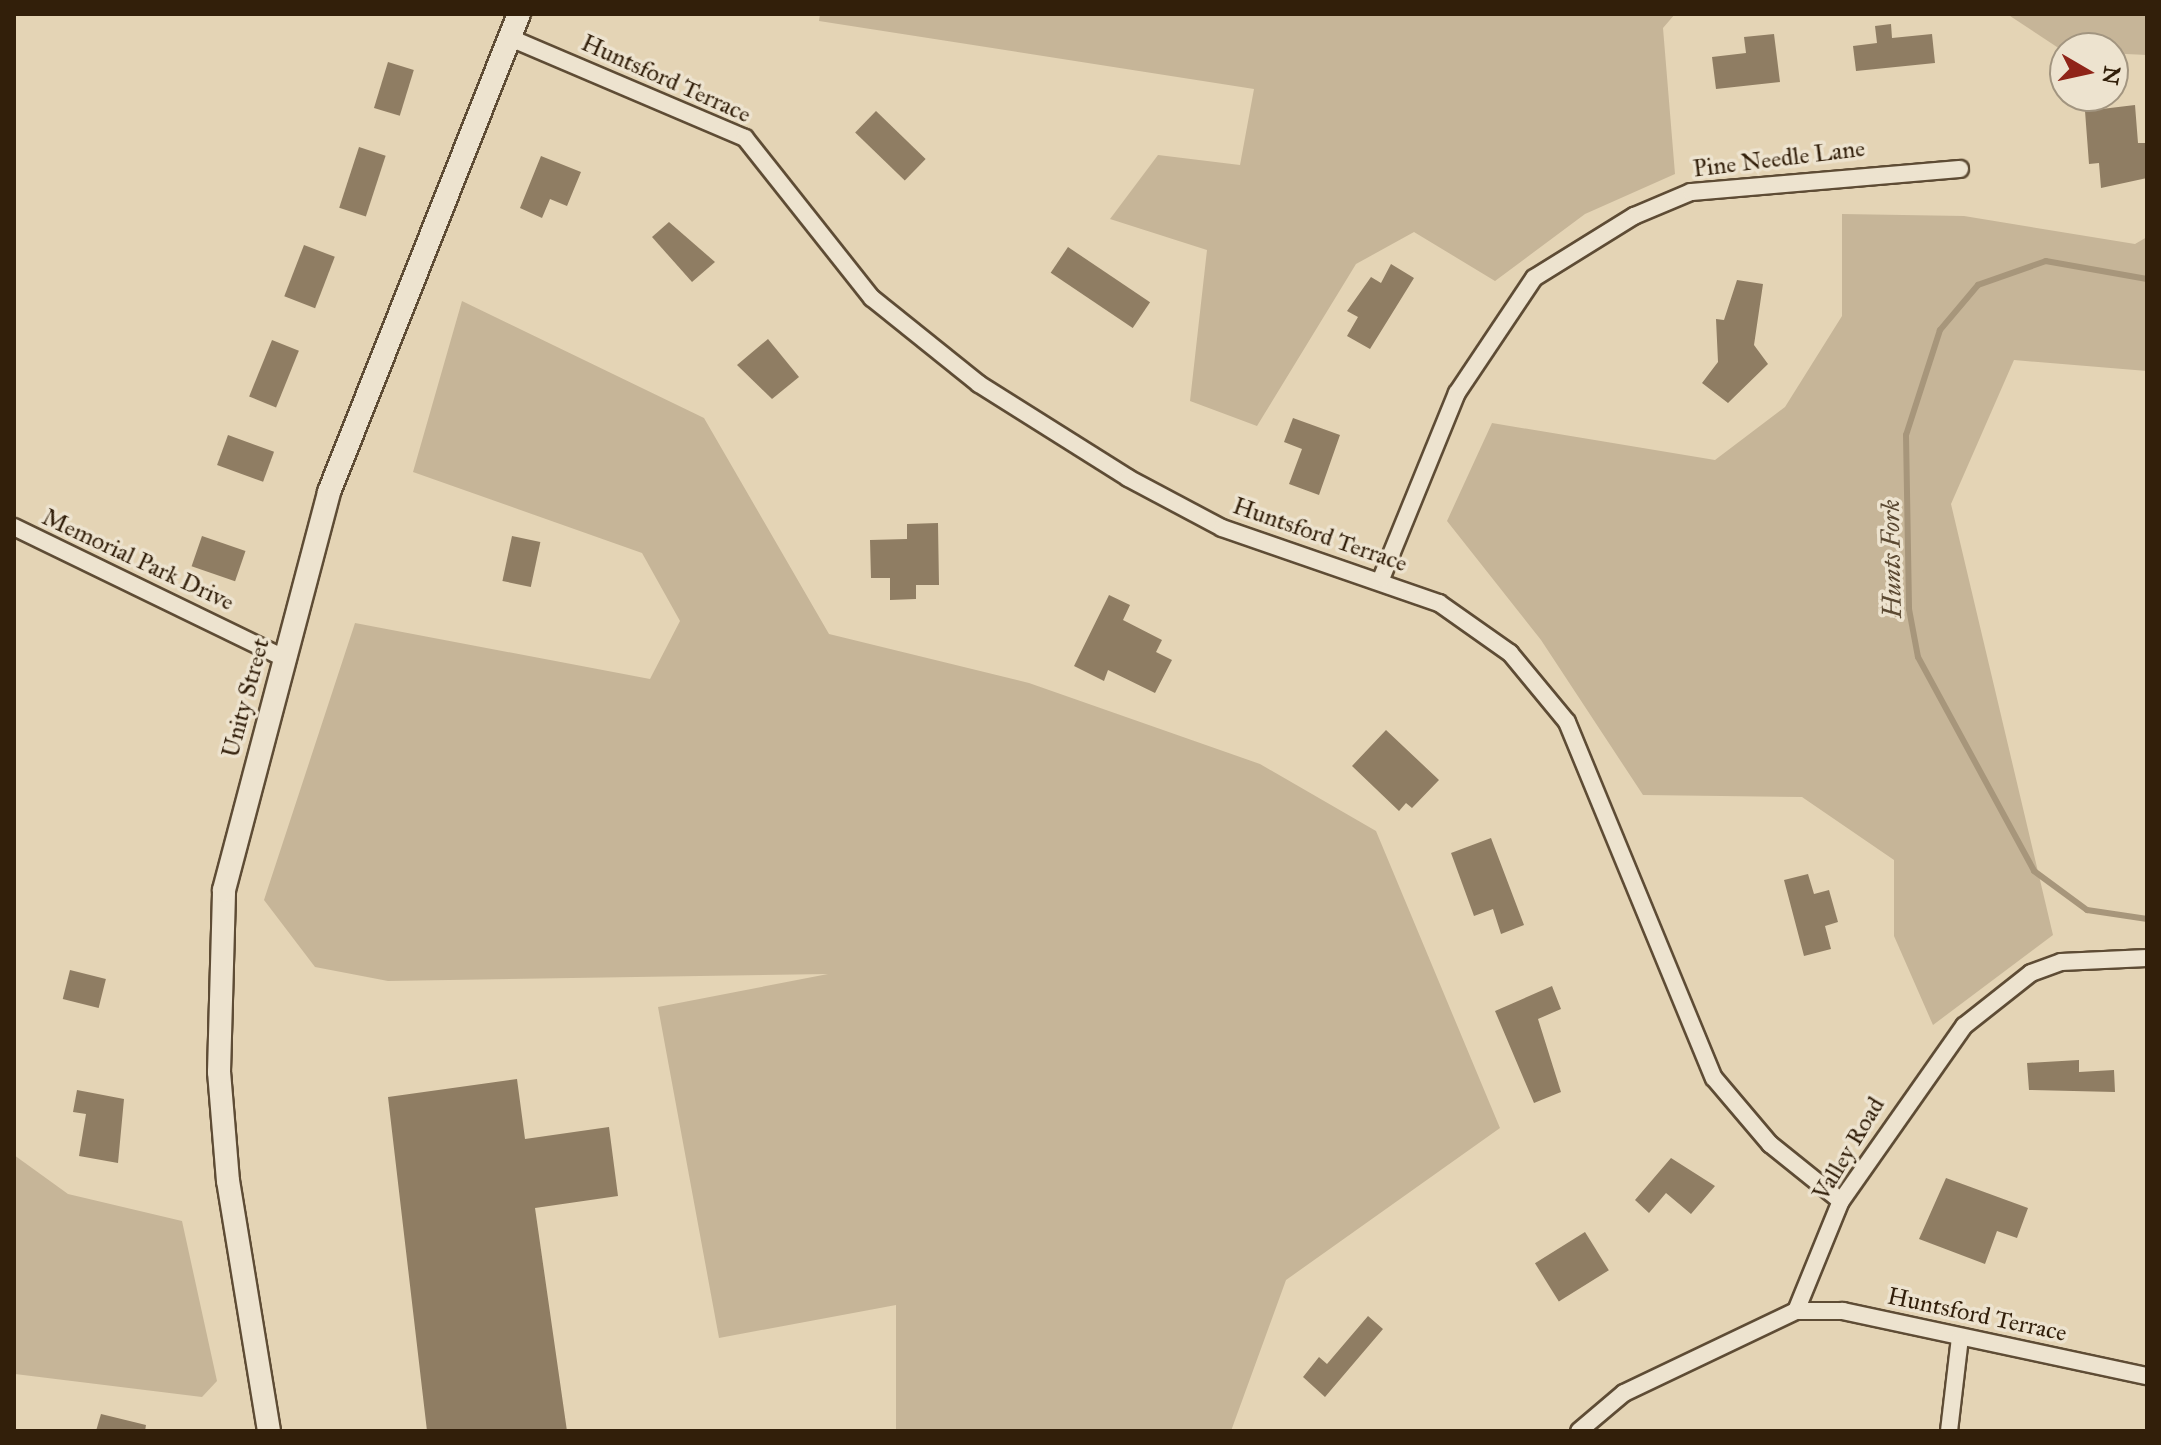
<!DOCTYPE html>
<style>
body{margin:0}
#map{position:relative;width:2161px;height:1445px;overflow:hidden;background:#e4d4b5;font-family:"IM FELL Great Primer",serif}
div>[style]{position:absolute}
.green>*{inset:0;background:#c6b598}
.stream>*{height:6px;margin:-3px;padding:0 3px;transform-origin:3px;border-radius:3px;background:#a7967b}
.building>*{inset:0;background:#8f7d63;transform-origin:0 0}
.roads{filter:drop-shadow(2px 0 #5e4c35) drop-shadow(-2px 0 #5e4c35) drop-shadow(0 2px #5e4c35) drop-shadow(0 -2px #5e4c35)}
.street>*{height:16px;margin:-8px;padding:0 8px;transform-origin:8px;border-radius:8px;background:#ede3cf}
.secondary>*{height:22px;margin:-11px;padding:0 11px;transform-origin:11px;border-radius:11px;background:#ede3cf}
span{translate:-50% -50%;white-space:nowrap;text-align:center;line-height:1.15;-webkit-text-stroke:7px #ede3cf;paint-order:stroke}
.street-label{font-size:24px;color:#321f0a}
.water-label{font-size:26px;color:#5b4932;font-style:italic}
.frame{position:absolute;inset:0;border:16px solid #321f0a;pointer-events:none}
.north{position:absolute;left:2049px;top:32px;width:80px;height:80px;box-sizing:border-box;background:#ede3cf;border:2px solid #a29580;border-radius:50%;rotate:99deg;font-size:22px;font-weight:700;line-height:32px;text-align:center;color:#321f0a}
.north::after{content:'';display:block;margin:auto;width:28px;height:36px;background:#8f2418;clip-path:polygon(50% 0,100% 100%,50% 72%,0 100%)}
</style>
<div id="map">
<div class="green">
<div style="clip-path:polygon(820px 14px,1675px 14px,1663px 28px,1675px 174px,1585px 214px,1495px 281px,1414px 232px,1356px 264px,1257px 426px,1190px 401px,1207px 250px,1110px 219px,1158px 155px,1240px 165px,1254px 89px,819px 21px)"></div>
<div style="clip-path:polygon(2007px 14px,2147px 14px,2147px 55px,2063px 51px)"></div>
<div style="clip-path:polygon(1842px 214px,1964px 216px,2135px 244px,2147px 237px,2147px 371px,2014px 360px,1951px 504px,2053px 935px,1933px 1025px,1894px 936px,1894px 860px,1802px 797px,1643px 795px,1541px 640px,1447px 521px,1492px 423px,1715px 460px,1785px 407px,1842px 316px)"></div>
<div style="clip-path:polygon(462px 301px,704px 418px,829px 634px,1029px 683px,1260px 764px,1376px 831px,1500px 1128px,1286px 1280px,1231px 1431px,896px 1431px,896px 1305px,719px 1338px,658px 1007px,828px 974px,388px 981px,315px 967px,264px 900px,355px 623px,650px 679px,680px 621px,642px 553px,413px 472px)"></div>
<div style="clip-path:polygon(14px 1155px,68px 1194px,182px 1221px,217px 1381px,202px 1397px,15px 1374px)"></div>
</div>
<div class="stream">
<div style="left:2147px;top:279px;width:103px;rotate:-169.9deg"></div>
<div style="left:2046px;top:261px;width:72px;rotate:160.6deg"></div>
<div style="left:1978px;top:285px;width:59px;rotate:130.2deg"></div>
<div style="left:1940px;top:330px;width:110px;rotate:107.9deg"></div>
<div style="left:1906px;top:435px;width:174px;rotate:89deg"></div>
<div style="left:1909px;top:609px;width:49px;rotate:79.4deg"></div>
<div style="left:1918px;top:657px;width:243px;rotate:61.5deg"></div>
<div style="left:2034px;top:871px;width:66px;rotate:36.3deg"></div>
<div style="left:2087px;top:910px;width:61px;rotate:8.5deg"></div>
</div>
<div class="building">
<div style="clip-path:polygon(1891px 24px,1892px 38px,1932px 34px,1935px 63px,1856px 71px,1853px 46px,1877px 43px,1875px 26px)"></div>
<div style="clip-path:polygon(1774px 34px,1780px 82px,1716px 89px,1712px 57px,1746px 53px,1744px 37px)"></div>
<div style="left:388px;top:62px;width:27px;height:48px;rotate:17deg"></div>
<div style="clip-path:polygon(2135px 105px,2138px 143px,2147px 143px,2147px 178px,2101px 188px,2099px 163px,2089px 164px,2085px 111px)"></div>
<div style="left:876px;top:111px;width:69px;height:30px;rotate:44deg"></div>
<div style="left:359px;top:147px;width:28px;height:64px;rotate:18deg"></div>
<div style="clip-path:polygon(541px 156px,581px 172px,567px 206px,550px 199px,542px 218px,520px 208px)"></div>
<div style="clip-path:polygon(669px 222px,715px 262px,692px 282px,652px 237px)"></div>
<div style="left:304px;top:245px;width:33px;height:55px;rotate:21deg"></div>
<div style="left:1068px;top:247px;width:99px;height:31px;rotate:34deg"></div>
<div style="clip-path:polygon(1391px 264px,1414px 278px,1370px 349px,1347px 336px,1358px 317px,1347px 311px,1371px 277px,1381px 283px)"></div>
<div style="clip-path:polygon(1737px 280px,1763px 284px,1754px 345px,1768px 364px,1728px 403px,1702px 383px,1718px 362px,1716px 319px,1724px 320px)"></div>
<div style="clip-path:polygon(768px 339px,799px 377px,772px 399px,737px 365px)"></div>
<div style="left:272px;top:340px;width:29px;height:61px;rotate:22deg"></div>
<div style="clip-path:polygon(1293px 418px,1340px 435px,1319px 495px,1289px 484px,1302px 449px,1284px 442px)"></div>
<div style="left:228px;top:435px;width:49px;height:32px;rotate:20deg"></div>
<div style="clip-path:polygon(938px 523px,939px 585px,916px 585px,916px 599px,890px 600px,890px 578px,871px 578px,870px 540px,907px 539px,907px 524px)"></div>
<div style="left:202px;top:536px;width:46px;height:32px;rotate:19deg"></div>
<div style="left:512px;top:536px;width:29px;height:46px;rotate:12deg"></div>
<div style="clip-path:polygon(1109px 595px,1130px 605px,1123px 620px,1162px 640px,1156px 652px,1172px 660px,1155px 693px,1108px 670px,1104px 681px,1074px 666px)"></div>
<div style="clip-path:polygon(1386px 730px,1439px 780px,1412px 808px,1406px 803px,1399px 811px,1352px 766px)"></div>
<div style="clip-path:polygon(1491px 838px,1524px 925px,1501px 934px,1493px 909px,1474px 916px,1451px 853px)"></div>
<div style="clip-path:polygon(1808px 874px,1814px 894px,1829px 890px,1838px 922px,1825px 926px,1831px 949px,1804px 956px,1784px 880px)"></div>
<div style="left:70px;top:970px;width:37px;height:30px;rotate:14deg"></div>
<div style="clip-path:polygon(1552px 986px,1561px 1009px,1538px 1019px,1561px 1092px,1534px 1103px,1495px 1011px)"></div>
<div style="clip-path:polygon(2079px 1060px,2079px 1072px,2114px 1070px,2115px 1092px,2029px 1090px,2027px 1063px)"></div>
<div style="clip-path:polygon(517px 1079px,525px 1139px,609px 1127px,618px 1196px,535px 1208px,567px 1431px,427px 1431px,388px 1097px)"></div>
<div style="clip-path:polygon(77px 1090px,124px 1099px,118px 1163px,79px 1156px,86px 1114px,73px 1112px)"></div>
<div style="clip-path:polygon(1671px 1158px,1715px 1186px,1691px 1214px,1666px 1193px,1649px 1213px,1635px 1200px)"></div>
<div style="clip-path:polygon(1946px 1178px,2028px 1208px,2017px 1238px,1997px 1231px,1985px 1264px,1919px 1239px)"></div>
<div style="left:1585px;top:1232px;width:45px;height:59px;rotate:58deg"></div>
<div style="clip-path:polygon(1368px 1316px,1383px 1329px,1325px 1397px,1303px 1377px,1319px 1357px,1327px 1364px)"></div>
<div style="clip-path:polygon(101px 1414px,146px 1425px,145px 1431px,96px 1431px)"></div>
</div>
<div class="roads">
<div class="street">
<div style="left:515px;top:40px;width:250px;rotate:23.1deg"></div>
<div style="left:745px;top:138px;width:204px;rotate:51.6deg"></div>
<div style="left:872px;top:298px;width:137px;rotate:38.8deg"></div>
<div style="left:979px;top:384px;width:176px;rotate:32.2deg"></div>
<div style="left:1128px;top:478px;width:106px;rotate:28deg"></div>
<div style="left:1222px;top:528px;width:230px;rotate:19.1deg"></div>
<div style="left:1439px;top:603px;width:87px;rotate:35.2deg"></div>
<div style="left:1510px;top:653px;width:89px;rotate:50.4deg"></div>
<div style="left:1567px;top:722px;width:385px;rotate:67.6deg"></div>
<div style="left:1714px;top:1078px;width:87px;rotate:49.7deg"></div>
<div style="left:1770px;top:1144px;width:91px;rotate:38.8deg"></div>
<div style="left:14px;top:527px;width:300px;rotate:25.9deg"></div>
<div style="left:1381px;top:579px;width:201px;rotate:-67.8deg"></div>
<div style="left:1457px;top:393px;width:138px;rotate:-56.2deg"></div>
<div style="left:1534px;top:278px;width:118px;rotate:-31.8deg"></div>
<div style="left:1634px;top:216px;width:62px;rotate:-22.8deg"></div>
<div style="left:1691px;top:192px;width:270px;rotate:-4.9deg"></div>
<div style="left:1796px;top:1311px;width:119px;rotate:-67.8deg"></div>
<div style="left:1841px;top:1201px;width:214px;rotate:-54.9deg"></div>
<div style="left:1964px;top:1026px;width:85px;rotate:-38.3deg"></div>
<div style="left:2031px;top:973px;width:32px;rotate:-20deg"></div>
<div style="left:2061px;top:962px;width:86px;rotate:-2.7deg"></div>
<div style="left:1579px;top:1431px;width:59px;rotate:-40.2deg"></div>
<div style="left:1624px;top:1393px;width:191px;rotate:-25.5deg"></div>
<div style="left:1796px;top:1311px;width:47px"></div>
<div style="left:1843px;top:1311px;width:311px;rotate:12.1deg"></div>
<div style="left:1949px;top:1431px;width:94px;rotate:-83.3deg"></div>
</div>
<div class="secondary">
<div style="left:269px;top:1431px;width:253px;rotate:-99.3deg"></div>
<div style="left:228px;top:1181px;width:109px;rotate:-94.7deg"></div>
<div style="left:219px;top:1072px;width:182px;rotate:-88.4deg"></div>
<div style="left:224px;top:890px;width:412px;rotate:-75.2deg"></div>
<div style="left:329px;top:492px;width:514px;rotate:-68.32deg"></div>
</div>
</div>
<div class="street-label">
<span style="left:666px;top:79px;rotate:24deg">Huntsford Terrace</span>
<span style="left:1779px;top:159px;rotate:-7deg">Pine Needle Lane</span>
<span style="left:1320px;top:535px;rotate:19deg">Huntsford Terrace</span>
<span style="left:138px;top:560px;rotate:25deg">Memorial Park Drive</span>
<span style="left:246px;top:698px;rotate:-75deg">Unity Street</span>
<span style="left:1849px;top:1149px;rotate:-59deg">Valley Road</span>
<span style="left:1977px;top:1315px;rotate:12deg">Huntsford Terrace</span>
</div>
<div class="water-label">
<span style="left:1892px;top:559px;rotate:-91deg">Hunts Fork</span>
</div>
<div class="frame"></div>
<div class="north">N</div>
</div>
